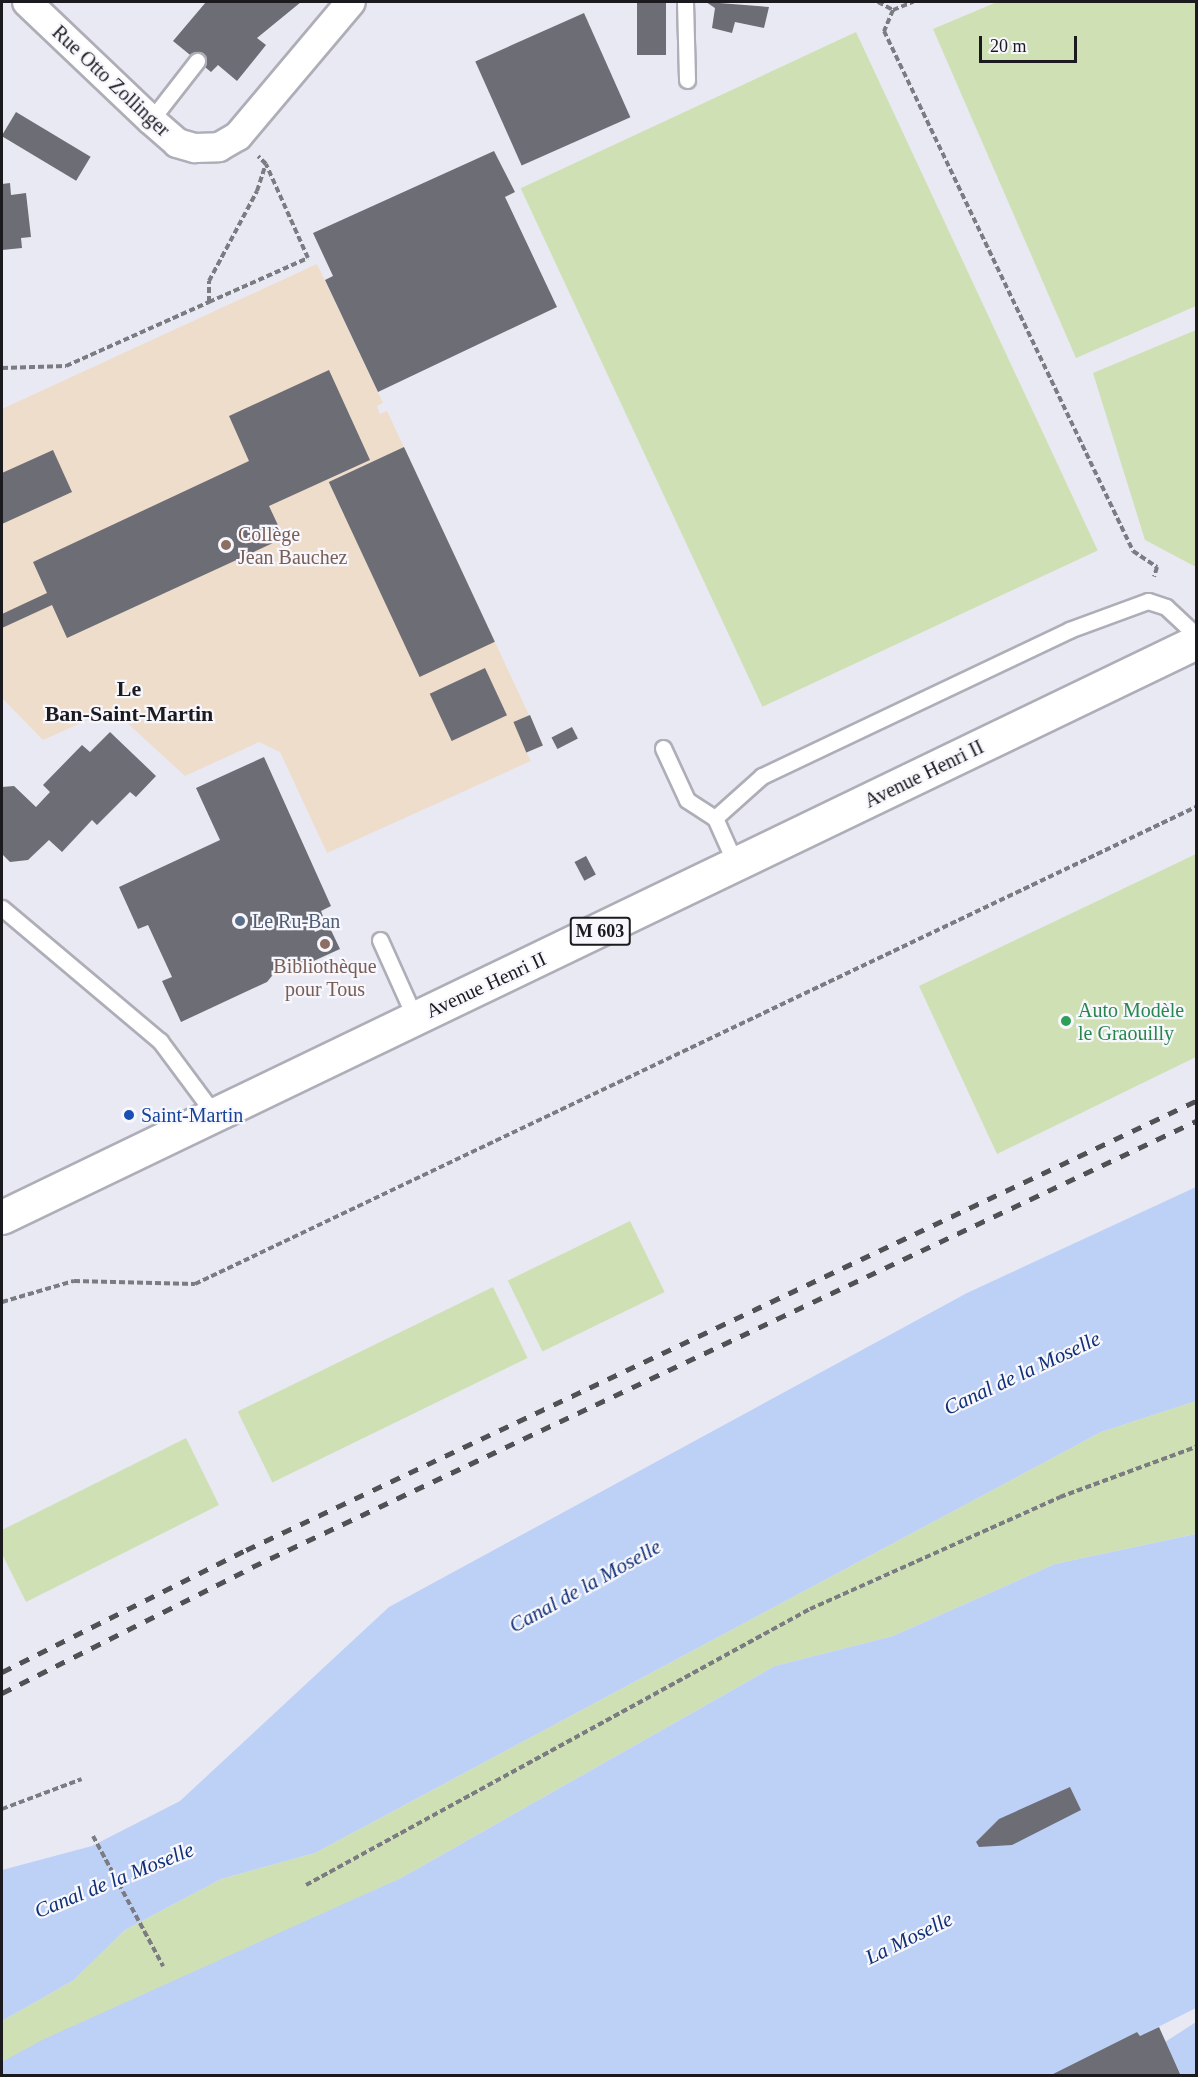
<!DOCTYPE html>
<meta charset="utf-8">
<style>
body{margin:0}
#map{position:relative;width:1198px;height:2077px;overflow:hidden;background:#e9e9f4;font-family:Georgia,serif}
div>[style]{position:absolute}
.education>*{inset:0;background:#eeddcb}
.green>*{inset:0;background:#cfe0b4;transform-origin:0 0}
.water>*{inset:0;background:#bdd1f7}
.building>*{inset:0;background:#6d6d76;transform-origin:0 0}
.path>*{height:4px;margin-top:-2px;transform-origin:0;background:repeating-linear-gradient(90deg,#7b7b82 0 6px,transparent 0 9px)}
.roads{filter:drop-shadow(2px 0 #aeaeb8) drop-shadow(-2px 0 #aeaeb8) drop-shadow(0 2px #aeaeb8) drop-shadow(0 -2px #aeaeb8)}
.service>*{height:15px;margin:-7.5px;padding:0 7.5px;transform-origin:7.5px;border-radius:7.5px;background:#fff}
.minor>*{height:28px;margin:-14px;padding:0 14px;transform-origin:14px;border-radius:14px;background:#fff}
.primary>*{height:33px;margin:-16.5px;padding:0 16.5px;transform-origin:16.5px;border-radius:16.5px;background:#fff}
.rail>*{height:4.5px;margin-top:-2.25px;transform-origin:0;background:repeating-linear-gradient(90deg,#505055 0 10px,transparent 0 20px)}
.dots>*{width:16px;height:16px;translate:-50% -50%;box-sizing:border-box;border:3px solid #f7f7fd;border-radius:50%}
span{translate:-50% -50%;white-space:nowrap;text-align:center;line-height:1.15;-webkit-text-stroke:4.5px #f7f7fd;paint-order:stroke}
.shield-label span{padding:2px 4px;background:#f7f7fd;border:2px solid;border-radius:4px;-webkit-text-stroke-width:0}
.shield-label{font-size:18px;color:#1b1b1f;font-weight:700}
.street-label{font-size:20px;color:#1b1b1f}
.education-label{font-size:20px;color:#785e54}
.left{translate:0 -50%;text-align:left}
.service-label{font-size:20px;color:#4e5e75}
.leisure-label{font-size:20px;color:#27864d}
.transit-label{font-size:20px;color:#164399}
.water-label{font-size:21px;color:#0f3076;font-style:italic}
.quarter-label{font-size:22px;color:#1b1b1f;font-weight:700}
.frame{position:absolute;inset:0;border:3px solid #1b1b1f;pointer-events:none}
.scale{position:absolute;left:979px;top:36px;width:98px;height:27px;box-sizing:border-box;border:3px solid #1b1b1f;border-top:0;padding-left:8px;font-size:18px;line-height:21px;white-space:nowrap;color:#1b1b1f;-webkit-text-stroke:4px #f7f7fd;paint-order:stroke}
</style>
<div id="map">
<div class="education">
<div style="clip-path:polygon(317px 264px,383px 403px,377px 406px,380px 414px,387px 411px,543px 745px,527px 753px,531px 761px,327px 853px,280px 752px,259px 742px,185px 776px,112px 709px,43px 740px,2px 698px,2px 409px)"></div>
</div>
<div class="green">
<div style="clip-path:polygon(997px 2px,1196px 2px,1196px 306px,1076px 358px,933px 29px)"></div>
<div style="left:856px;top:32px;width:572px;height:370px;rotate:65deg"></div>
<div style="clip-path:polygon(1196px 330px,1196px 567px,1145px 540px,1093px 373px)"></div>
<div style="clip-path:polygon(1196px 854px,1196px 1057px,997px 1154px,919px 986px)"></div>
<div style="left:630px;top:1221px;width:79px;height:136px;rotate:64deg"></div>
<div style="left:493px;top:1287px;width:79px;height:284px;rotate:64deg"></div>
<div style="clip-path:polygon(1196px 1401px,1196px 1534px,1055px 1564px,893px 1636px,775px 1666px,401px 1878px,2px 2062px,2px 2021px,74px 1980px,125px 1930px,221px 1879px,315px 1853px,1101px 1432px)"></div>
<div style="clip-path:polygon(186px 1438px,219px 1505px,26px 1602px,2px 1554px,2px 1530px)"></div>
</div>
<div class="water">
<div style="clip-path:polygon(1196px 1187px,1196px 1401px,1101px 1432px,315px 1853px,221px 1879px,125px 1930px,74px 1980px,2px 2021px,2px 1870px,92px 1846px,180px 1801px,389px 1607px,967px 1293px)"></div>
<div style="clip-path:polygon(1196px 1534px,1196px 2008px,1140px 2036px,1137px 2032px,1049px 2076px,2px 2076px,2px 2062px,42px 2040px,401px 1878px,775px 1666px,893px 1636px,1055px 1564px)"></div>
<div style="clip-path:polygon(1196px 2022px,1196px 2075px,1181px 2075px,1165px 2042px)"></div>
</div>
<div class="building">
<div style="clip-path:polygon(206px 2px,301px 2px,257px 38px,266px 45px,237px 81px,218px 65px,211px 72px,173px 41px)"></div>
<div style="left:637px;top:2px;width:29px;height:53px"></div>
<div style="clip-path:polygon(706px 2px,769px 7px,764px 28px,735px 22px,732px 33px,712px 28px,715px 8px)"></div>
<div style="left:584px;top:13px;width:114px;height:119px;rotate:66deg"></div>
<div style="left:16px;top:112px;width:87px;height:28px;rotate:31deg"></div>
<div style="clip-path:polygon(494px 151px,515px 192px,505px 197px,557px 307px,378px 392px,325px 280px,333px 276px,313px 233px)"></div>
<div style="clip-path:polygon(10px 183px,11px 195px,26px 193px,31px 237px,21px 238px,22px 248px,2px 250px,2px 184px)"></div>
<div style="clip-path:polygon(329px 370px,370px 460px,269px 506px,284px 538px,67px 638px,52px 605px,2px 628px,2px 614px,47px 593px,33px 562px,249px 461px,229px 416px)"></div>
<div style="left:404px;top:447px;width:215px;height:83px;rotate:65deg"></div>
<div style="clip-path:polygon(53px 450px,72px 492px,2px 524px,2px 473px)"></div>
<div style="left:485px;top:668px;width:52px;height:61px;rotate:65deg"></div>
<div style="left:530px;top:715px;width:33px;height:18px;rotate:67deg"></div>
<div style="left:572px;top:727px;width:13px;height:23px;rotate:63deg"></div>
<div style="clip-path:polygon(110px 732px,156px 776px,136px 797px,130px 792px,97px 825px,92px 820px,62px 852px,49px 840px,28px 860px,10px 862px,2px 854px,2px 787px,14px 786px,36px 807px,50px 792px,43px 785px,82px 745px,90px 752px)"></div>
<div style="clip-path:polygon(264px 757px,331px 906px,321px 911px,324px 919px,312px 925px,315px 932px,329px 926px,340px 949px,307px 964px,280px 966px,267px 982px,181px 1022px,162px 981px,172px 977px,148px 925px,138px 929px,119px 887px,220px 840px,196px 788px)"></div>
<div style="left:586px;top:856px;width:21px;height:13px;rotate:62deg"></div>
<div style="clip-path:polygon(1070px 1787px,1081px 1810px,1012px 1845px,979px 1847px,976px 1842px,999px 1819px)"></div>
<div style="clip-path:polygon(1159px 2027px,1181px 2076px,1049px 2076px,1137px 2032px,1140px 2036px)"></div>
</div>
<div class="path">
<div style="left:878px;top:2px;width:17px;rotate:28deg"></div>
<div style="left:893px;top:10px;width:22px;rotate:-22deg"></div>
<div style="left:893px;top:10px;width:23px;rotate:113deg"></div>
<div style="left:884px;top:31px;width:577px;rotate:64.41deg"></div>
<div style="left:1133px;top:551px;width:29px;rotate:34deg"></div>
<div style="left:1157px;top:567px;width:10px;rotate:107deg"></div>
<div style="left:209px;top:302px;width:108px;rotate:-24deg"></div>
<div style="left:308px;top:258px;width:103px;rotate:-114.1deg"></div>
<div style="left:2px;top:368px;width:64px;rotate:-1.8deg"></div>
<div style="left:66px;top:366px;width:157px;rotate:-24.1deg"></div>
<div style="left:209px;top:302px;width:21px;rotate:-90deg"></div>
<div style="left:209px;top:281px;width:102px;rotate:-61.9deg"></div>
<div style="left:257px;top:191px;width:28px;rotate:-72deg"></div>
<div style="left:266px;top:164px;width:11px;rotate:-135deg"></div>
<div style="left:2px;top:1302px;width:75px;rotate:-16.3deg"></div>
<div style="left:74px;top:1281px;width:121px;rotate:1.4deg"></div>
<div style="left:195px;top:1284px;width:1109px;rotate:-25.48deg"></div>
<div style="left:2px;top:1809px;width:85px;rotate:-20.6deg"></div>
<div style="left:93px;top:1836px;width:148px;rotate:61.7deg"></div>
<div style="left:306px;top:1885px;width:575px;rotate:-28.71deg"></div>
<div style="left:810px;top:1609px;width:274px;rotate:-24.1deg"></div>
<div style="left:1060px;top:1497px;width:145px;rotate:-20.2deg"></div>
</div>
<div class="roads">
<div class="service">
<div style="left:685px;top:2px;width:78px;rotate:88.5deg"></div>
<div style="left:151px;top:120px;width:75px;rotate:-52.1deg"></div>
<div style="left:663px;top:748px;width:57px;rotate:65.2deg"></div>
<div style="left:687px;top:800px;width:33px;rotate:33deg"></div>
<div style="left:715px;top:818px;width:51px;rotate:65.9deg"></div>
<div style="left:715px;top:818px;width:63px;rotate:-41.8deg"></div>
<div style="left:762px;top:776px;width:340px;rotate:-25.4deg"></div>
<div style="left:1069px;top:630px;width:84px;rotate:-20.2deg"></div>
<div style="left:1148px;top:601px;width:19px;rotate:18deg"></div>
<div style="left:1166px;top:607px;width:41px;rotate:43deg"></div>
<div style="left:2px;top:908px;width:207px;rotate:40.1deg"></div>
<div style="left:160px;top:1041px;width:92px;rotate:53.4deg"></div>
<div style="left:380px;top:940px;width:85px;rotate:65.8deg"></div>
</div>
<div class="minor">
<div style="left:27px;top:2px;width:171px;rotate:43.6deg"></div>
<div style="left:151px;top:120px;width:35px;rotate:41deg"></div>
<div style="left:177px;top:143px;width:19px;rotate:16deg"></div>
<div style="left:195px;top:148px;width:24px;rotate:-2deg"></div>
<div style="left:219px;top:147px;width:22px;rotate:-30deg"></div>
<div style="left:238px;top:136px;width:175px;rotate:-49.9deg"></div>
</div>
<div class="primary">
<div style="left:2px;top:1217px;width:1325px;rotate:-25.71deg"></div>
</div>
</div>
<div class="rail">
<div style="left:2px;top:1672px;width:273px;rotate:-26.6deg"></div>
<div style="left:246px;top:1550px;width:1051px;rotate:-25.3deg"></div>
<div style="left:2px;top:1693px;width:280px;rotate:-26.7deg"></div>
<div style="left:252px;top:1567px;width:1044px;rotate:-25.29deg"></div>
</div>
<div class="dots">
<div style="left:226px;top:545px;background:#8d6e63"></div>
<div style="left:240px;top:921px;background:#5c6f8a"></div>
<div style="left:325px;top:944px;background:#8d6e63"></div>
<div style="left:1066px;top:1021px;background:#2e9e5b"></div>
<div style="left:129px;top:1115px;background:#1a4fb4"></div>
</div>
<div class="shield-label">
<span style="left:600px;top:931px">M 603</span>
</div>
<div class="street-label">
<span style="left:111px;top:81px;rotate:43deg">Rue Otto Zollinger</span>
<span style="left:924px;top:774px;rotate:-26deg">Avenue Henri II</span>
<span style="left:486px;top:985px;rotate:-25deg">Avenue Henri II</span>
</div>
<div class="education-label">
<span class="left" style="left:238px;top:546px">Collège<br>Jean Bauchez</span>
<span style="left:325px;top:978px">Bibliothèque<br>pour Tous</span>
</div>
<div class="service-label">
<span class="left" style="left:252px;top:921px">Le Ru-Ban</span>
</div>
<div class="leisure-label">
<span class="left" style="left:1078px;top:1022px">Auto Modèle<br>le Graouilly</span>
</div>
<div class="transit-label">
<span class="left" style="left:141px;top:1115px">Saint-Martin</span>
</div>
<div class="water-label">
<span style="left:1022px;top:1373px;rotate:-25deg">Canal de la Moselle</span>
<span style="left:585px;top:1586px;rotate:-29deg">Canal de la Moselle</span>
<span style="left:114px;top:1880px;rotate:-22deg">Canal de la Moselle</span>
<span style="left:909px;top:1938px;rotate:-26deg">La Moselle</span>
</div>
<div class="quarter-label">
<span style="left:129px;top:701px">Le<br>Ban-Saint-Martin</span>
</div>
<div class="frame"></div>
<div class="scale">20 m</div>
</div>
